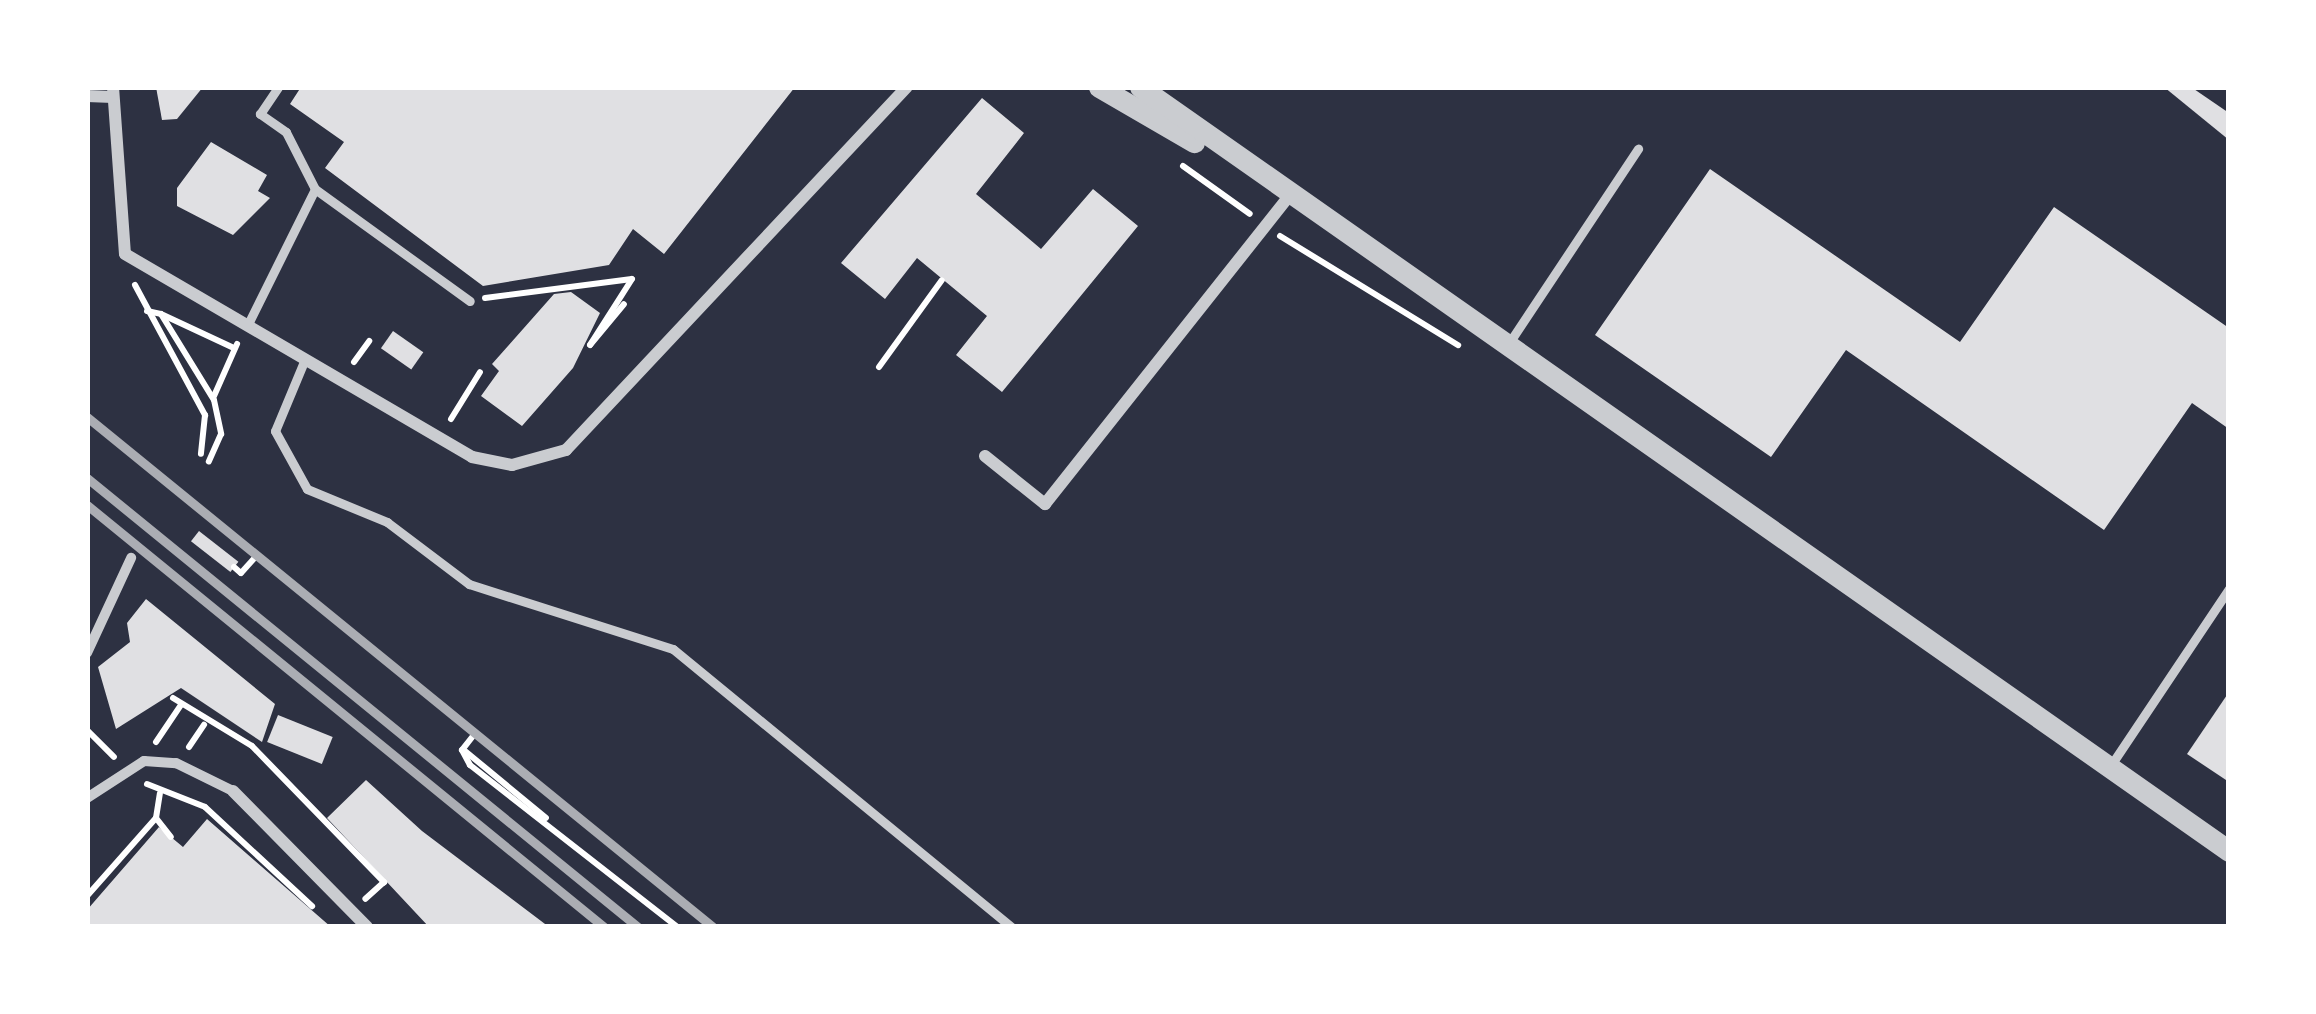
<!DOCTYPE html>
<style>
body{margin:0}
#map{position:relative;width:2316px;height:1014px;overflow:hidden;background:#2d3142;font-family:Figtree,sans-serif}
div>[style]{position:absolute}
.building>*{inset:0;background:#e0e0e3;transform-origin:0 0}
.path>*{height:6px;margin:-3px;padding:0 3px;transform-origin:3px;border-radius:3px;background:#fff}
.service>*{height:9px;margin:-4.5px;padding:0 4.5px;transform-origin:4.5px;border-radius:4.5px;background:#caccd0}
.pedestrian>*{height:10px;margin:-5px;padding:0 5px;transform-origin:5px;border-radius:5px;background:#caccd0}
.minor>*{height:12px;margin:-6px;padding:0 6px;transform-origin:6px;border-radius:6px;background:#caccd0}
.tertiary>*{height:21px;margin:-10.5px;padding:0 10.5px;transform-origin:10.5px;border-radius:10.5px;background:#caccd0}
.rail>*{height:9px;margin:-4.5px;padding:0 4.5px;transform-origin:4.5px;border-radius:4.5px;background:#abadb3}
span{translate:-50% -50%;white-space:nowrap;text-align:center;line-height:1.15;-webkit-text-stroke:12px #fff;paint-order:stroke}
.frame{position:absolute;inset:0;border:90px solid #fff;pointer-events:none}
</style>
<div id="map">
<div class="building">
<div style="clip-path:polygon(156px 87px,203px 87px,177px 119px,162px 120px)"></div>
<div style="clip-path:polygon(301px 87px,795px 87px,664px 254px,633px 229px,609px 265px,483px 286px,325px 168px,344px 142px,290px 104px)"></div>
<div style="clip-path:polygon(2164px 87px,2191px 87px,2229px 113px,2229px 140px)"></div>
<div style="clip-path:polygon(982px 98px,1024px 133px,976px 194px,1041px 249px,1093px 189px,1138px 226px,1002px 392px,956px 355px,987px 316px,917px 258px,885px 299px,841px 263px)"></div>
<div style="clip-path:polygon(211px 142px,267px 175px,258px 191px,270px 198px,233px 235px,177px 206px,177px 188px)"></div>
<div style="clip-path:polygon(1710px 169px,1960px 342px,2054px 207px,2229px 328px,2229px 429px,2192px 403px,2104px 530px,1846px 350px,1771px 457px,1595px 335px)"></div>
<div style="clip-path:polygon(571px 292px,600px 313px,573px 368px,522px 426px,481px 396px,499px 371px,492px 364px,554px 294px)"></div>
<div style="left:393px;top:331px;width:37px;height:21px;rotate:35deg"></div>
<div style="left:199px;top:531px;width:50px;height:13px;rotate:38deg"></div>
<div style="clip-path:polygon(146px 599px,275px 704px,262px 742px,181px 688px,116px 729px,98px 667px,130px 642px,127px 623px)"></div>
<div style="clip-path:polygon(2229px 692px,2229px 782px,2187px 754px)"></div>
<div style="left:278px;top:715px;width:59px;height:29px;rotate:22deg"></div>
<div style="clip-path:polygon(366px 780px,422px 831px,549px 927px,429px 927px,327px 818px)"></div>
<div style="clip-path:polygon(207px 819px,331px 927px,87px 927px,87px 910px,159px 827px,183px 847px)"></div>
</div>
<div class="path">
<div style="left:1183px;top:166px;width:82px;rotate:35.6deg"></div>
<div style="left:1280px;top:236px;width:209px;rotate:31.5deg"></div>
<div style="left:135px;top:285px;width:148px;rotate:61.7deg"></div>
<div style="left:205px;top:415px;width:39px;rotate:96deg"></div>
<div style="left:485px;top:298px;width:148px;rotate:-7.4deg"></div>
<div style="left:632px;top:279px;width:78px;rotate:122.5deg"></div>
<div style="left:147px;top:311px;width:14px;rotate:12deg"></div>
<div style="left:161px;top:314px;width:101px;rotate:58.4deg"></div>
<div style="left:214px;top:400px;width:35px;rotate:78deg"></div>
<div style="left:221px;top:434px;width:30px;rotate:114deg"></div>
<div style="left:161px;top:314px;width:81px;rotate:25deg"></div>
<div style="left:590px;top:345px;width:53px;rotate:-50.3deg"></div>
<div style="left:354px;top:362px;width:26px;rotate:-54deg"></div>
<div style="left:879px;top:367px;width:107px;rotate:-54.1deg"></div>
<div style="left:214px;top:396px;width:57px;rotate:-66.1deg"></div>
<div style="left:451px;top:419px;width:55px;rotate:-58.3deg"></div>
<div style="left:234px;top:567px;width:9px;rotate:41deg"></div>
<div style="left:241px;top:573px;width:24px;rotate:-48deg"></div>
<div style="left:173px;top:698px;width:92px;rotate:31.3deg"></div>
<div style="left:252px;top:746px;width:190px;rotate:45.9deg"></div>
<div style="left:384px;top:882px;width:25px;rotate:138deg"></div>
<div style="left:87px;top:730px;width:38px;rotate:45deg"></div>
<div style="left:473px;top:736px;width:18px;rotate:128deg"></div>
<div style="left:462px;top:750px;width:17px;rotate:62deg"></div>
<div style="left:470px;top:765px;width:263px;rotate:38deg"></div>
<div style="left:156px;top:742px;width:45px;rotate:-56deg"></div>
<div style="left:189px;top:747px;width:27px;rotate:-56deg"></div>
<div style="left:465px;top:751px;width:105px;rotate:39.6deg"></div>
<div style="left:147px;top:784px;width:62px;rotate:21.6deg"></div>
<div style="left:205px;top:807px;width:146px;rotate:42.8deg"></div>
<div style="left:156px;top:818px;width:24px;rotate:52deg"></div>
<div style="left:87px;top:896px;width:104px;rotate:-48.5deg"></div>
<div style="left:156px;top:818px;width:25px;rotate:-81deg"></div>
</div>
<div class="service">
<div style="left:315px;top:189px;width:191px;rotate:35.9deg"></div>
<div style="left:247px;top:326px;width:153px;rotate:-63.6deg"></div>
<div style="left:315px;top:189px;width:64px;rotate:-117deg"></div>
<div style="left:286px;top:132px;width:32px;rotate:-145deg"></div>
<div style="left:260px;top:114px;width:32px;rotate:-56deg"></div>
<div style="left:1507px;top:346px;width:237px;rotate:-56.4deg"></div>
<div style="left:305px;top:359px;width:78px;rotate:112.6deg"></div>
<div style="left:275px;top:431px;width:66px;rotate:61.1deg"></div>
<div style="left:307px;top:489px;width:87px;rotate:22.4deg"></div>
<div style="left:387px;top:522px;width:103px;rotate:37.1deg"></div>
<div style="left:469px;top:584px;width:214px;rotate:17.7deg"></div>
<div style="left:673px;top:649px;width:438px;rotate:39.4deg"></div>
<div style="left:2111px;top:765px;width:212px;rotate:-56.2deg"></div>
</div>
<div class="pedestrian">
<div style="left:87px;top:653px;width:105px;rotate:-65.1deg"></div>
<div style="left:87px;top:798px;width:68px;rotate:-33deg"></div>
<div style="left:144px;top:761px;width:32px;rotate:4deg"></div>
<div style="left:176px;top:763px;width:64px;rotate:26.2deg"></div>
</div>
<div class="minor">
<div style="left:113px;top:87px;width:167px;rotate:85.9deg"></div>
<div style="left:125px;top:254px;width:402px;rotate:30.3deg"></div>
<div style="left:472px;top:457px;width:41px;rotate:11.3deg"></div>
<div style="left:512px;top:465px;width:56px;rotate:-15.5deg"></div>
<div style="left:566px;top:450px;width:498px;rotate:-46.8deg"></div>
<div style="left:87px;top:96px;width:26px;rotate:2deg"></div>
<div style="left:985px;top:456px;width:77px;rotate:38.7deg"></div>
<div style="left:1045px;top:504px;width:389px;rotate:-51.6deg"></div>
<div style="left:233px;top:791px;width:191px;rotate:45.4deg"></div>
</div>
<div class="tertiary">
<div style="left:1099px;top:87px;width:110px;rotate:30.1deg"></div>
<div style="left:1140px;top:87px;width:1330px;rotate:35.05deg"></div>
</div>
<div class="rail">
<div style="left:87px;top:417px;width:807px;rotate:39.17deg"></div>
<div style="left:87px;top:478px;width:711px;rotate:39.18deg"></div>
<div style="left:87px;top:505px;width:667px;rotate:39.22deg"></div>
</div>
<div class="frame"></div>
</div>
